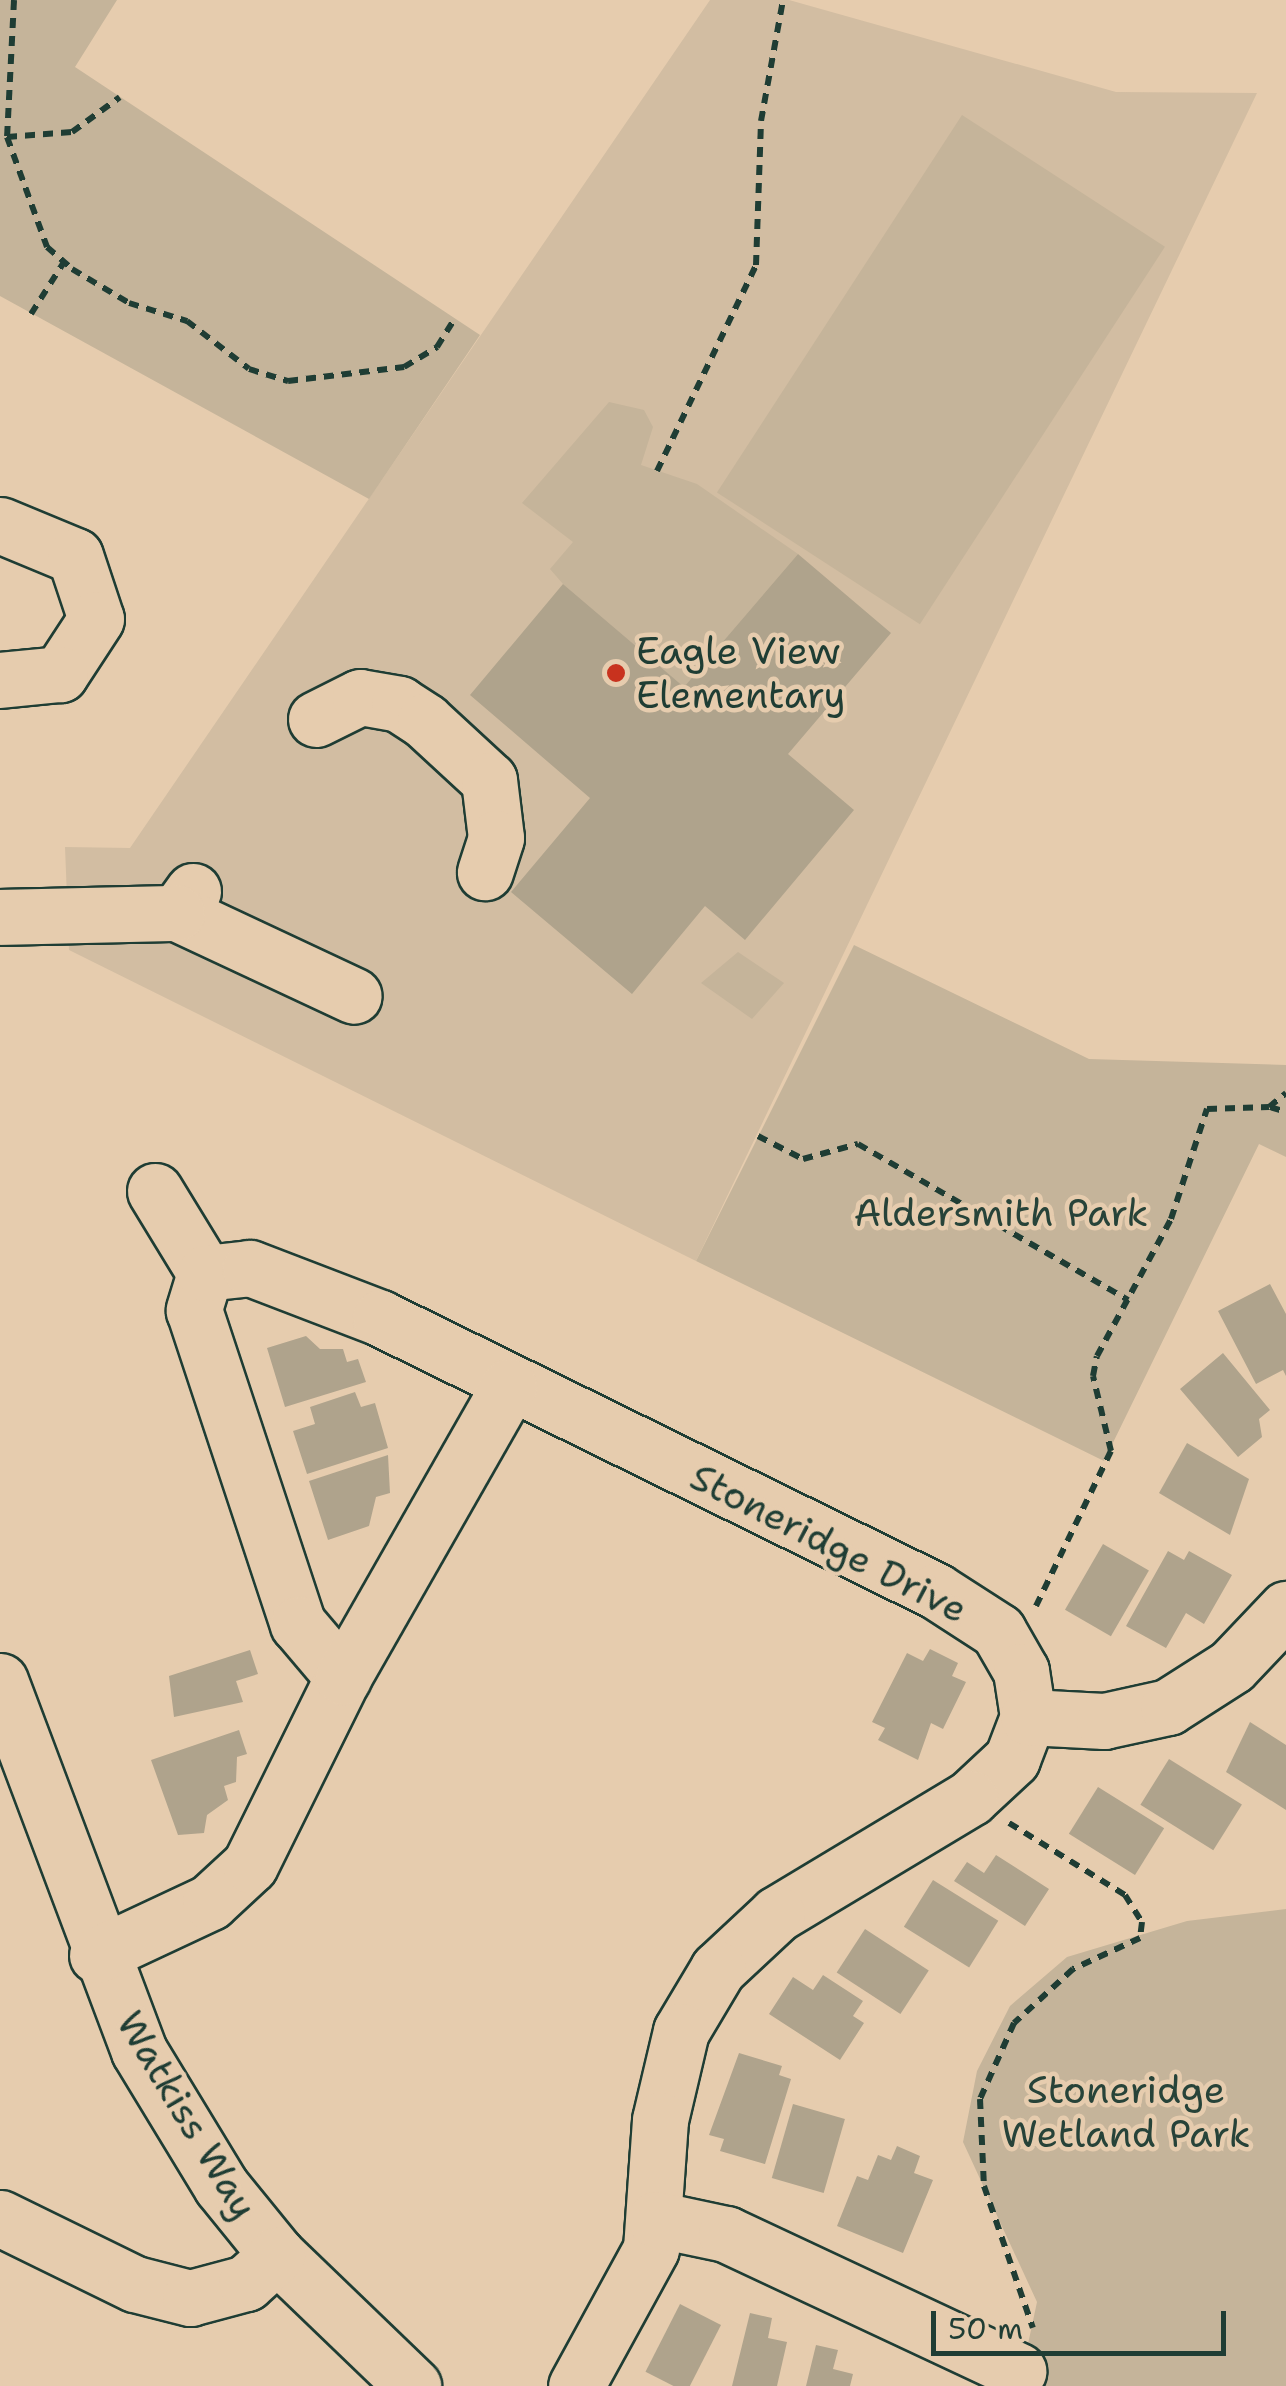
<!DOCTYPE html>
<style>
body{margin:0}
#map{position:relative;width:1286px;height:2386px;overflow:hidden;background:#e6ccae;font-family:"Shantell Sans",sans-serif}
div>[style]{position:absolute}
.built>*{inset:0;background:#d2bda2}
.green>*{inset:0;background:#c5b49a;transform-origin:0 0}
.building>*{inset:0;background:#afa38c;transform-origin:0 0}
.path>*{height:6px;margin-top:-3px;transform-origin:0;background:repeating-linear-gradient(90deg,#1f3d34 0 10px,transparent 0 18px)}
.roads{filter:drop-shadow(2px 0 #1f3d34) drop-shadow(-2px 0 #1f3d34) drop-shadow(0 2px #1f3d34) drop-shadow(0 -2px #1f3d34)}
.minor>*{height:55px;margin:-27.5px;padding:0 27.5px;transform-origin:27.5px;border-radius:27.5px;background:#e6ccae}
.dots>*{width:28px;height:28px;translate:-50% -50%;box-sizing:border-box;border:5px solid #e6ccae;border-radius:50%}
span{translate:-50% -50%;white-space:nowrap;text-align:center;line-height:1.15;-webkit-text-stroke:9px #e6ccae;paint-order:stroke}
.poi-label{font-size:38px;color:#1f3d34}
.left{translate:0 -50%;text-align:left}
.park-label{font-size:38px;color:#274339}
.street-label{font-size:38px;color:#1f3d34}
.scale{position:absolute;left:931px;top:2311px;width:295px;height:45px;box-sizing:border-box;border:5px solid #1f3d34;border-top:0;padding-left:12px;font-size:30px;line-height:35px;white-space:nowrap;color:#1f3d34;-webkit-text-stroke:8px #e6ccae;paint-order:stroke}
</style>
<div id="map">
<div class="built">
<div style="clip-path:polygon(710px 0,789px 0,1116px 92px,1257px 93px,696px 1261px,69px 950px,65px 847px,130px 848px)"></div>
</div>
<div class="green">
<div style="clip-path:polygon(0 0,117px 0,75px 67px,480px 335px,369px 499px,0 296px)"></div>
<div style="left:962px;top:115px;width:242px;height:450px;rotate:33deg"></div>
<div style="clip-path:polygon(609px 402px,644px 410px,653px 427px,641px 465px,697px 484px,798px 554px,684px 687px,563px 584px,550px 569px,573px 542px,522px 503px)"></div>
<div style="clip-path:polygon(854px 945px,1089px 1059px,1286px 1065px,1286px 1157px,1259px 1144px,1104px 1461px,696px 1261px)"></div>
<div style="clip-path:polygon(738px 952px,784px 983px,752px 1019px,701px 983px)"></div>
<div style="clip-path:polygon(1286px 1909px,1286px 2386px,1019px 2386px,1037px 2302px,963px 2142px,977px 2071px,1010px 2006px,1067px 1957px,1187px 1921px)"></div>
</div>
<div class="building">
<div style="clip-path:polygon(798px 554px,891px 633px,788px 754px,854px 810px,745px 940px,705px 906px,632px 994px,511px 892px,590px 798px,470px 695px,563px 584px,684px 687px)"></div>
<div style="clip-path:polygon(1270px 1284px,1286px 1314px,1286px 1376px,1283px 1370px,1256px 1384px,1218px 1311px)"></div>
<div style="clip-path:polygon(306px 1336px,320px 1349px,343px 1349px,347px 1362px,358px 1359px,366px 1382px,285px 1407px,267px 1348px)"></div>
<div style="clip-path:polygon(1223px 1353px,1270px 1410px,1259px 1419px,1262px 1437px,1238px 1457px,1180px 1389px)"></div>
<div style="clip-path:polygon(355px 1392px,361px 1407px,375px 1403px,388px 1448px,307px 1474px,293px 1431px,315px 1424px,310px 1407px)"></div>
<div style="clip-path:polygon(1187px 1443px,1249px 1479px,1230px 1535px,1159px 1493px)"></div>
<div style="clip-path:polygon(388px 1455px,390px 1493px,376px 1497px,369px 1526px,328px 1540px,309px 1481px)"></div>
<div style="left:1103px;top:1544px;width:53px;height:76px;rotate:30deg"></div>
<div style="clip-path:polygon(1168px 1551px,1184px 1560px,1189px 1551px,1232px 1575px,1204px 1624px,1186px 1613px,1166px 1648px,1126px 1626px)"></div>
<div style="clip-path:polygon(930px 1649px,958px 1663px,952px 1676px,966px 1682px,943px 1729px,931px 1723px,918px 1760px,878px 1740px,885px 1728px,872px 1722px,907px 1653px,923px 1661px)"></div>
<div style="clip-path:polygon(250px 1650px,258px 1674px,236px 1681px,243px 1702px,174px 1717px,169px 1676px)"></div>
<div style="clip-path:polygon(1250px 1722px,1286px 1745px,1286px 1810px,1226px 1772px)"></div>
<div style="clip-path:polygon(239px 1730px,247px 1754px,237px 1757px,236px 1782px,224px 1786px,228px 1800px,207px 1815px,204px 1833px,178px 1835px,151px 1760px)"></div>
<div style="left:1169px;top:1759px;width:86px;height:54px;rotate:32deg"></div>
<div style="left:1098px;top:1787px;width:78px;height:55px;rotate:32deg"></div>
<div style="clip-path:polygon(996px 1855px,1049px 1889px,1025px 1926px,954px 1881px,967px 1862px,984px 1873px)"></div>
<div style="left:933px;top:1880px;width:77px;height:55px;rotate:32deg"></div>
<div style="left:865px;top:1929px;width:76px;height:52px;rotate:33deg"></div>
<div style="clip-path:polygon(823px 1975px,863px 2001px,853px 2016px,864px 2023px,840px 2060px,769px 2014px,793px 1977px,813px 1990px)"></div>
<div style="clip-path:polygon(739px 2053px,782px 2066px,779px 2075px,791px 2079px,765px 2164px,720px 2151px,724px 2139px,709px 2135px)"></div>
<div style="left:793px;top:2104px;width:54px;height:77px;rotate:16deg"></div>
<div style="clip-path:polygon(897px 2146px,920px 2156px,914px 2173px,933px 2180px,903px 2253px,837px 2226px,857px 2176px,868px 2180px,878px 2155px,891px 2160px)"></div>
<div style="left:680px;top:2304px;width:46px;height:76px;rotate:27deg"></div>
<div style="clip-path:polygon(750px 2313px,772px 2318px,768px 2338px,787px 2342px,777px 2386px,732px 2386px)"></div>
<div style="clip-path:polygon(816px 2345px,838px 2350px,833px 2369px,853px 2374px,850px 2386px,806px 2386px)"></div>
</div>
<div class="path">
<div style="left:14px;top:0;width:137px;rotate:92.9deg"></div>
<div style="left:7px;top:137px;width:117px;rotate:70deg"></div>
<div style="left:47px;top:247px;width:33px;rotate:41deg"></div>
<div style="left:72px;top:269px;width:66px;rotate:30.8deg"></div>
<div style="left:129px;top:303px;width:61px;rotate:17.2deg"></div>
<div style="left:187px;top:321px;width:78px;rotate:37.7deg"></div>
<div style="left:249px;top:369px;width:41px;rotate:17.1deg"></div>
<div style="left:288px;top:381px;width:117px;rotate:-6.9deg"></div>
<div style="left:404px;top:367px;width:39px;rotate:-31deg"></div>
<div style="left:437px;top:347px;width:32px;rotate:-58deg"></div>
<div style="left:7px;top:137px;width:65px;rotate:-4.4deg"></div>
<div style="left:72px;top:132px;width:59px;rotate:-36.1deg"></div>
<div style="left:31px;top:314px;width:62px;rotate:-57.6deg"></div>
<div style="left:657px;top:471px;width:229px;rotate:-64.3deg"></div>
<div style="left:756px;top:265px;width:144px;rotate:-88deg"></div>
<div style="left:761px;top:121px;width:123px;rotate:-79.7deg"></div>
<div style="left:1270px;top:1107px;width:17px;rotate:17deg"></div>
<div style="left:758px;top:1136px;width:51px;rotate:27.1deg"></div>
<div style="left:803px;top:1159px;width:57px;rotate:-15.3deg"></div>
<div style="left:858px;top:1144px;width:312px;rotate:30deg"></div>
<div style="left:1036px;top:1606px;width:172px;rotate:-64.2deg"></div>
<div style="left:1111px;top:1451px;width:77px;rotate:-103.5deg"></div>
<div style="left:1093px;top:1376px;width:20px;rotate:-79deg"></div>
<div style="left:1097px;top:1356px;width:156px;rotate:-61.6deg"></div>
<div style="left:1171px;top:1219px;width:116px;rotate:-71.9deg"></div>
<div style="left:1207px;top:1109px;width:62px;rotate:-1.8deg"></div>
<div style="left:1269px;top:1107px;width:22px;rotate:-39deg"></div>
<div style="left:1009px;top:1823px;width:137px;rotate:31.8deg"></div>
<div style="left:1125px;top:1895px;width:32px;rotate:58deg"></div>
<div style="left:1142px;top:1922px;width:16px;rotate:97deg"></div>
<div style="left:1140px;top:1938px;width:74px;rotate:155.2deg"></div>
<div style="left:1073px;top:1969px;width:80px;rotate:137.5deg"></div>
<div style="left:1014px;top:2023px;width:83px;rotate:114.1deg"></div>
<div style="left:980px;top:2099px;width:87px;rotate:87.4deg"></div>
<div style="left:984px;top:2186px;width:150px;rotate:71deg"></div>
</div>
<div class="roads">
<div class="minor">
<div style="left:0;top:525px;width:81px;rotate:22.5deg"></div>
<div style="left:75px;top:556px;width:66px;rotate:71.6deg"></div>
<div style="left:96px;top:619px;width:66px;rotate:123.2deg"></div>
<div style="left:60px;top:674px;width:60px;rotate:174.3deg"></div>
<div style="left:316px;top:719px;width:49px;rotate:-26.6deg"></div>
<div style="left:360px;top:697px;width:40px;rotate:10deg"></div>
<div style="left:399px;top:704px;width:31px;rotate:33deg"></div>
<div style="left:425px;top:721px;width:87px;rotate:42.7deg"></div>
<div style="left:489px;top:780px;width:58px;rotate:83.1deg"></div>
<div style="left:496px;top:838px;width:36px;rotate:108deg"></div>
<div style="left:193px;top:891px;width:27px;rotate:126deg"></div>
<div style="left:177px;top:913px;width:195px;rotate:25.1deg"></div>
<div style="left:0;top:917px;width:177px;rotate:-1.3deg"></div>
<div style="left:155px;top:1191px;width:96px;rotate:58.6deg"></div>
<div style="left:205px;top:1273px;width:39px;rotate:107deg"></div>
<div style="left:194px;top:1310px;width:331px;rotate:71.7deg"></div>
<div style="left:298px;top:1624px;width:70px;rotate:49.7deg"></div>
<div style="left:205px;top:1273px;width:45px;rotate:-6.3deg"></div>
<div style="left:250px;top:1268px;width:139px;rotate:21deg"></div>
<div style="left:380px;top:1318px;width:619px;rotate:26.15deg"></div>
<div style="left:936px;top:1591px;width:74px;rotate:32.8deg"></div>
<div style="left:998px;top:1631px;width:46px;rotate:60.1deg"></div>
<div style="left:1021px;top:1671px;width:47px;rotate:81.3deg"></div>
<div style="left:1028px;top:1717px;width:45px;rotate:110.9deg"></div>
<div style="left:1012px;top:1759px;width:57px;rotate:137.1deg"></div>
<div style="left:970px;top:1798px;width:225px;rotate:149deg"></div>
<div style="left:777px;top:1914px;width:81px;rotate:137deg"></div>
<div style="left:718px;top:1969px;width:72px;rotate:120.8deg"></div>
<div style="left:681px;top:2031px;width:91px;rotate:103.3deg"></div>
<div style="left:660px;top:2120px;width:129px;rotate:94deg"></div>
<div style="left:651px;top:2249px;width:156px;rotate:118.7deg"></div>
<div style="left:0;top:1681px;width:395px;rotate:69.4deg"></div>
<div style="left:139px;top:2051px;width:158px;rotate:58.7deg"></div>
<div style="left:221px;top:2186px;width:89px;rotate:50.9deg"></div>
<div style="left:277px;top:2255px;width:189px;rotate:43.9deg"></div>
<div style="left:1028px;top:1717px;width:76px;rotate:3deg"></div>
<div style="left:1104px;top:1721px;width:66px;rotate:-12.3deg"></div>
<div style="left:1168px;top:1707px;width:76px;rotate:-32.6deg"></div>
<div style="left:1232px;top:1666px;width:79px;rotate:-46.5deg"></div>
<div style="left:97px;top:1955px;width:125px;rotate:-25.1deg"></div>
<div style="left:210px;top:1902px;width:54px;rotate:-42.8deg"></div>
<div style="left:250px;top:1865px;width:210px;rotate:-63.7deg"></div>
<div style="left:343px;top:1677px;width:335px;rotate:-60.3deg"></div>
<div style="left:0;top:2218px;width:150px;rotate:26.1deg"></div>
<div style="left:135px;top:2284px;width:57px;rotate:14.3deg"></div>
<div style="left:190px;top:2298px;width:58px;rotate:-15deg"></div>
<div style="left:246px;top:2283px;width:42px;rotate:-42.1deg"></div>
<div style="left:655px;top:2219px;width:73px;rotate:11.9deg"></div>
<div style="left:726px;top:2234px;width:323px;rotate:25.1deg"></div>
</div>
</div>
<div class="dots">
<div style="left:616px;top:673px;background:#c8321e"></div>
</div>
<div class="poi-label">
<span class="left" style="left:636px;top:673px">Eagle View<br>Elementary</span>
</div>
<div class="park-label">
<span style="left:1001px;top:1213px">Aldersmith Park</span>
<span style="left:1126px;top:2112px">Stoneridge<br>Wetland Park</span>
</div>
<div class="street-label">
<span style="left:829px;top:1543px;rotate:27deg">Stoneridge Drive</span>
<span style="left:187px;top:2115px;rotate:59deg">Watkiss Way</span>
</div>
<div class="scale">50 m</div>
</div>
